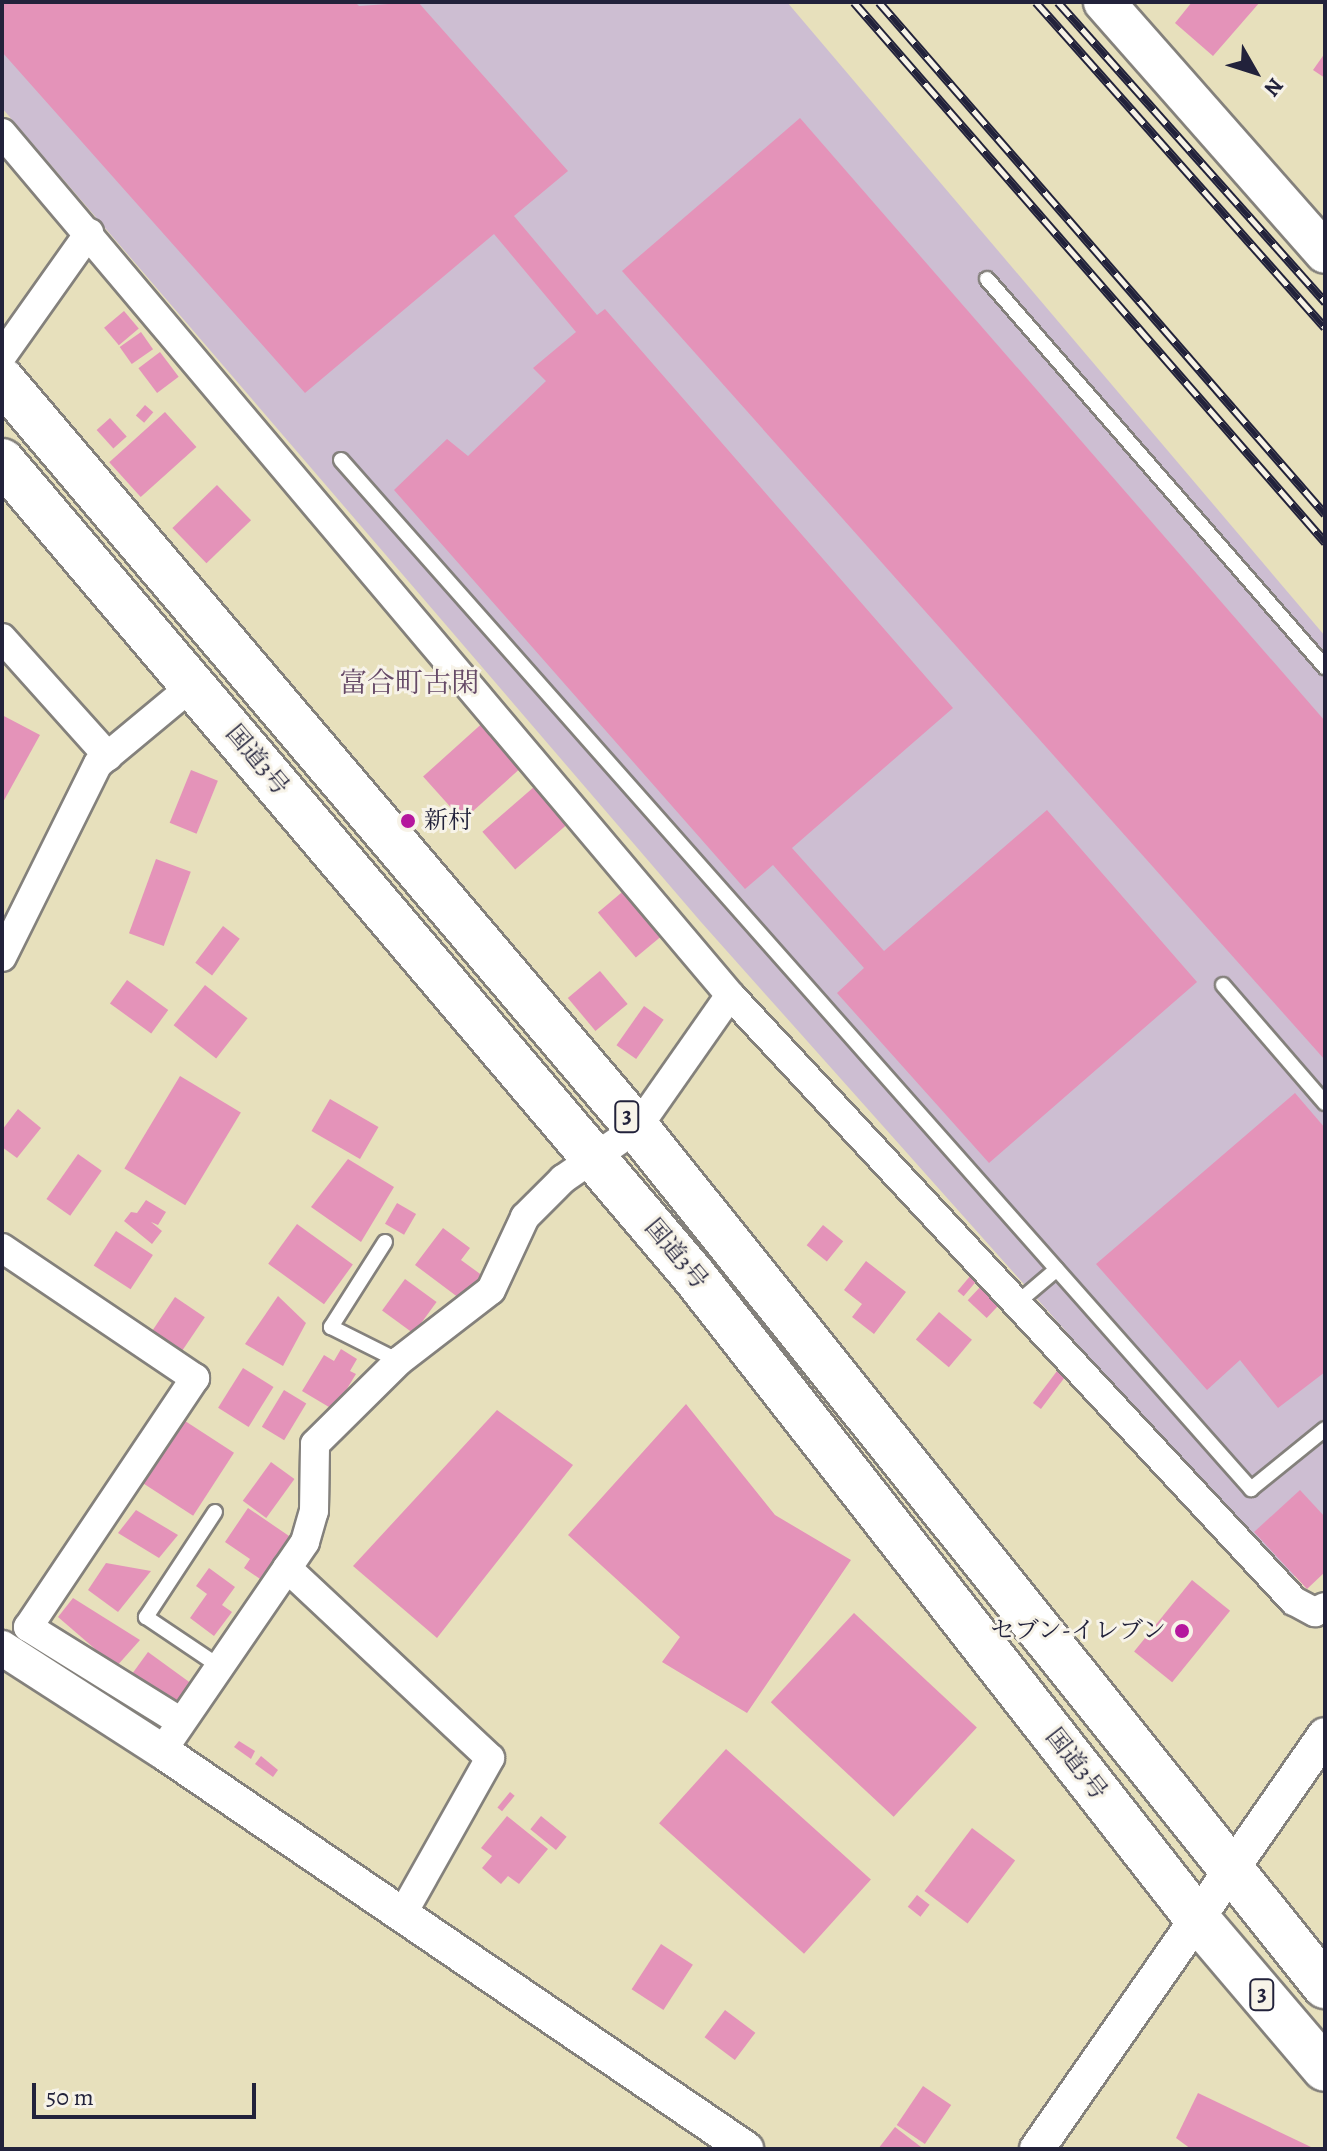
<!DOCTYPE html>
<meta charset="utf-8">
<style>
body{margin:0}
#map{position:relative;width:1327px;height:2151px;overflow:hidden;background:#e7e0bc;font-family:Alegreya,"Noto Serif JP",serif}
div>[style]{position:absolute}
.industrial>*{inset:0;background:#cdbed2}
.building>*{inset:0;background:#e493b9;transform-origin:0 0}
.roads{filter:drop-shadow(2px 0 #84817c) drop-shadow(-2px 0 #84817c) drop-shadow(0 2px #84817c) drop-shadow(0 -2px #84817c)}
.service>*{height:14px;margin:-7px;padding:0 7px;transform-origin:7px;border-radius:7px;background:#fff}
.minor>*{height:28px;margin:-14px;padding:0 14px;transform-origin:14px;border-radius:14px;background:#fff}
.tertiary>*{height:34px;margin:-17px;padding:0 17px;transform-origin:17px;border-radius:17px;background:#fff}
.secondary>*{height:40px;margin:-20px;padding:0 20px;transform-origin:20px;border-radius:20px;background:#fff}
.trunk>*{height:44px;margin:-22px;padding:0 22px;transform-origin:22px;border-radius:22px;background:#fff}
.rail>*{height:9px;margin-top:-4.5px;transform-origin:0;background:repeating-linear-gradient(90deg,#f7f3e8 0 18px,#22223b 0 36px);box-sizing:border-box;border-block:2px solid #22223b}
.dots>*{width:22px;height:22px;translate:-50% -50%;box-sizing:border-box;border:4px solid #f7f3e8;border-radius:50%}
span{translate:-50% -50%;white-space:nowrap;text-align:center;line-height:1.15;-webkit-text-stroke:6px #f7f3e8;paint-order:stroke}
.shield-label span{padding:2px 6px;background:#f7f3e8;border:2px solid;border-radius:6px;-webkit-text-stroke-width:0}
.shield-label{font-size:22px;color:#22223b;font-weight:700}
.street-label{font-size:24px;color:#22223b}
.poi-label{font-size:24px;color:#22223b}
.left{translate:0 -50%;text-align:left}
.right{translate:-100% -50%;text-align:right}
.quarter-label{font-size:28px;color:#664a67}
.frame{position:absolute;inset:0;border:4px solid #22223b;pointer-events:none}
.north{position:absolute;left:1215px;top:32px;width:80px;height:80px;-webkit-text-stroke:6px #f7f3e8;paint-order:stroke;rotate:129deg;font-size:22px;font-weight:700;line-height:32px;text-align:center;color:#22223b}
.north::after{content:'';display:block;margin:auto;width:28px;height:36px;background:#22223b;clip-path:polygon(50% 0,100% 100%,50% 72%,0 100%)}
.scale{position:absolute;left:32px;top:2083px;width:224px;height:36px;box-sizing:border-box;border:4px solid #22223b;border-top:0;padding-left:10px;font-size:24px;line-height:28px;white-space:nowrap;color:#22223b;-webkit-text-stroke:6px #f7f3e8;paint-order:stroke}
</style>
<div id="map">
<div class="industrial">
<div style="clip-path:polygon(2px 2px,787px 2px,1325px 636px,1325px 1567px,1286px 1578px,701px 922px,2px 108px)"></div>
</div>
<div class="building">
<div style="clip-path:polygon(2px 2px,355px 2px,359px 6px,418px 2px,568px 171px,514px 216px,597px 315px,605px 309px,953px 708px,792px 848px,884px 951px,1047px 810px,1197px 982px,989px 1163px,837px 993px,864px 968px,773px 865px,745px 889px,394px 490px,447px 439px,468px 456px,546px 381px,533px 368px,576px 332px,494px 234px,305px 393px,2px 52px)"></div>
<div style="clip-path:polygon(1192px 2px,1260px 2px,1213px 56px,1175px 23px)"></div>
<div style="clip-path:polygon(1325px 53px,1325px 78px,1313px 70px)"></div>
<div style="clip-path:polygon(800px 118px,1325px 721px,1325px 1060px,622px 271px)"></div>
<div style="left:124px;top:311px;width:23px;height:26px;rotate:50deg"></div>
<div style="left:141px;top:332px;width:21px;height:26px;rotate:55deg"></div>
<div style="left:160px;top:352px;width:31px;height:27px;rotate:53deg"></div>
<div style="left:145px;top:405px;width:11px;height:14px;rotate:41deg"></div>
<div style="left:165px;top:412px;width:47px;height:75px;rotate:48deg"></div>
<div style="left:110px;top:418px;width:25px;height:18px;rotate:48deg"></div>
<div style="left:217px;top:485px;width:49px;height:62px;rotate:46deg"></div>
<div style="clip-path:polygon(2px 715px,40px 735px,2px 804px)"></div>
<div style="left:487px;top:719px;width:59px;height:86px;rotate:48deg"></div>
<div style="left:191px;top:770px;width:29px;height:57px;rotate:22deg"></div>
<div style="left:542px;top:780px;width:50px;height:79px;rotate:49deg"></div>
<div style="left:156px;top:859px;width:37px;height:79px;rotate:20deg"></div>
<div style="left:627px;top:888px;width:59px;height:38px;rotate:50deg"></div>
<div style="left:223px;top:926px;width:21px;height:46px;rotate:37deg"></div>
<div style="left:600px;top:971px;width:43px;height:42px;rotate:50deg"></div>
<div style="left:127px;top:980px;width:51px;height:29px;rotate:36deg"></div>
<div style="left:205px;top:985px;width:54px;height:51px;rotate:38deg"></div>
<div style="left:644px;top:1006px;width:24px;height:48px;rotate:35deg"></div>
<div style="left:180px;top:1076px;width:71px;height:108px;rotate:31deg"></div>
<div style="clip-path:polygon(1295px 1093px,1325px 1128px,1325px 1372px,1278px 1408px,1240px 1360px,1207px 1390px,1096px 1264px)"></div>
<div style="left:330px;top:1099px;width:56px;height:37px;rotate:30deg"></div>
<div style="clip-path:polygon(18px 1109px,41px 1128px,17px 1158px,2px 1147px,2px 1130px)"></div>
<div style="left:78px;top:1154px;width:29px;height:55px;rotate:35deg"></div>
<div style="clip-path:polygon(348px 1159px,394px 1187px,361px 1242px,311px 1207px)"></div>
<div style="clip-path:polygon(146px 1200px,166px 1212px,158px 1225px,151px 1222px,162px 1231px,152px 1244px,124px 1221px,131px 1212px,137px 1213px)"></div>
<div style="left:397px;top:1203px;width:22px;height:24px;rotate:30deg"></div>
<div style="left:297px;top:1224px;width:69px;height:49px;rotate:36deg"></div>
<div style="left:823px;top:1225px;width:26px;height:26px;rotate:39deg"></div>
<div style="clip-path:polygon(443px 1228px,470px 1248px,461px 1260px,483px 1276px,463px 1301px,415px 1265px)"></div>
<div style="left:116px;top:1231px;width:44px;height:41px;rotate:33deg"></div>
<div style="clip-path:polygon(866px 1261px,906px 1292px,874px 1334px,852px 1317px,862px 1304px,844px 1290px)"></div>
<div style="left:971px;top:1275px;width:8px;height:21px;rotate:40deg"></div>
<div style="left:405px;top:1279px;width:39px;height:39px;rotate:36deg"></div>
<div style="left:982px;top:1285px;width:26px;height:21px;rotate:43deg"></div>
<div style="clip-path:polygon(278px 1296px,306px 1323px,283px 1366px,245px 1344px)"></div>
<div style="left:175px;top:1297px;width:36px;height:43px;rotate:34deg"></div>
<div style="left:939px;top:1312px;width:43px;height:36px;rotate:40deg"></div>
<div style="clip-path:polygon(341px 1349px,357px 1359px,350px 1371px,356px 1374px,334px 1410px,302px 1391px,324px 1355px,334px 1361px)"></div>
<div style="left:243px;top:1368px;width:36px;height:47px;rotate:32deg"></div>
<div style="left:1057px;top:1371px;width:10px;height:40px;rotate:37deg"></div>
<div style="left:284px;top:1390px;width:26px;height:43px;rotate:31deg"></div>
<div style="clip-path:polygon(686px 1404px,775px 1515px,851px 1560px,747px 1713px,662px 1662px,680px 1637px,568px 1535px)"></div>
<div style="clip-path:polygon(497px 1410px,573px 1465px,437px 1638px,353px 1566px)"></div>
<div style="left:182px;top:1419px;width:62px;height:75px;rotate:33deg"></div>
<div style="left:271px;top:1462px;width:29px;height:48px;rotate:36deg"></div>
<div style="clip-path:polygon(1300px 1490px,1325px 1517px,1325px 1572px,1307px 1589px,1254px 1532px)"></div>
<div style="clip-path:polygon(248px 1508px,292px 1538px,263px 1581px,244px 1568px,250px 1559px,225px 1542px)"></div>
<div style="clip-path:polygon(136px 1510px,178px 1535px,159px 1558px,118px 1533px)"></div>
<div style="clip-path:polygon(106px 1563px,151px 1571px,118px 1612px,88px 1590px)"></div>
<div style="clip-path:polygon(209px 1568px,235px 1587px,222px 1605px,232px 1612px,214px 1636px,190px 1618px,207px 1594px,196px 1586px)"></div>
<div style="left:1192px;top:1580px;width:49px;height:92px;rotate:39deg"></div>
<div style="clip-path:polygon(73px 1598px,140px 1640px,116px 1667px,58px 1617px)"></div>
<div style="left:854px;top:1613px;width:168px;height:122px;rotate:43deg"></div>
<div style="left:148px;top:1652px;width:54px;height:26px;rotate:36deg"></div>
<div style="clip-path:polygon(239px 1741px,255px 1751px,251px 1759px,234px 1747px)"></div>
<div style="left:726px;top:1749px;width:195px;height:100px;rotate:42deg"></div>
<div style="clip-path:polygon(261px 1756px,278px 1770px,273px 1777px,255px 1764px)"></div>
<div style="left:510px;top:1792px;width:6px;height:20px;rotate:39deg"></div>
<div style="clip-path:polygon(507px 1816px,548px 1849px,519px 1884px,508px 1876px,501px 1884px,482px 1868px,492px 1856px,481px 1848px)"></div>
<div style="left:541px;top:1816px;width:33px;height:17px;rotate:39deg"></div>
<div style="left:972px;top:1828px;width:54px;height:79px;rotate:37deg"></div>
<div style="left:917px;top:1895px;width:16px;height:15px;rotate:38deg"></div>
<div style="left:661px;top:1944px;width:38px;height:54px;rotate:33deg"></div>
<div style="left:725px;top:2010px;width:38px;height:34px;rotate:37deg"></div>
<div style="left:923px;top:2086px;width:34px;height:47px;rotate:34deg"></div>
<div style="clip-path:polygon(1198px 2093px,1311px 2147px,1191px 2149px,1176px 2138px)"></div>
<div style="clip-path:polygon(895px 2127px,921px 2147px,920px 2149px,878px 2149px)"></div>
</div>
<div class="roads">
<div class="service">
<div style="left:987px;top:279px;width:515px;rotate:48.94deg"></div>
<div style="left:341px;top:460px;width:1374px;rotate:48.51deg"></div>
<div style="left:1251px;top:1489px;width:95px;rotate:-39deg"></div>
<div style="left:1223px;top:985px;width:156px;rotate:49.2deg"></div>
<div style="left:385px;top:1242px;width:101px;rotate:122.4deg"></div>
<div style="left:331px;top:1327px;width:76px;rotate:26.6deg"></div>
<div style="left:1017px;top:1303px;width:52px;rotate:-40.4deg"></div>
<div style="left:215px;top:1512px;width:126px;rotate:123.3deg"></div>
<div style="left:146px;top:1617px;width:88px;rotate:33.9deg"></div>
</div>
<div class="minor">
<div style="left:2px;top:133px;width:1128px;rotate:49.82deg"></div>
<div style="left:730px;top:995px;width:828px;rotate:47.06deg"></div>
<div style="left:1294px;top:1601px;width:24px;rotate:28deg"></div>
<div style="left:1315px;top:1612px;width:11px;rotate:-27deg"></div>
<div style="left:2px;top:356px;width:151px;rotate:-54.7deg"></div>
<div style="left:2px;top:638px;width:159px;rotate:48.1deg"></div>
<div style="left:2px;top:957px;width:216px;rotate:-63.6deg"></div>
<div style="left:98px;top:764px;width:124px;rotate:-39.7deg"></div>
<div style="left:2px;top:1248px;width:233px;rotate:34deg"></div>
<div style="left:195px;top:1378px;width:300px;rotate:123.8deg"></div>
<div style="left:28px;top:1627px;width:180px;rotate:31.8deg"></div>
<div style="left:287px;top:1568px;width:278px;rotate:43.1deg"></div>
<div style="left:490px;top:1758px;width:180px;rotate:119.3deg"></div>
<div style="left:162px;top:1751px;width:253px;rotate:-55.6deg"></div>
<div style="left:305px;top:1542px;width:32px;rotate:-74deg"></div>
<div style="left:314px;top:1511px;width:67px;rotate:-89.1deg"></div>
<div style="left:315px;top:1444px;width:118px;rotate:-44.7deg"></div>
<div style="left:399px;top:1361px;width:116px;rotate:-37.7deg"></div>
<div style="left:491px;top:1290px;width:81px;rotate:-65deg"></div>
<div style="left:525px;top:1217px;width:54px;rotate:-45deg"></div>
<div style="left:563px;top:1179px;width:90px;rotate:-34.6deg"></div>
<div style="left:637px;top:1128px;width:162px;rotate:-55deg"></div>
</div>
<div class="tertiary">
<div style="left:2px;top:1648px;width:190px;rotate:32.8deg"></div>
<div style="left:162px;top:1751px;width:707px;rotate:34.27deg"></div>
<div style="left:1037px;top:2149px;width:504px;rotate:-55.18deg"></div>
</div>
<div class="secondary">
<div style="left:1104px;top:2px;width:334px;rotate:48.6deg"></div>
</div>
<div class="trunk">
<div style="left:2px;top:380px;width:981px;rotate:49.67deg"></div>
<div style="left:637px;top:1128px;width:1100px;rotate:51.28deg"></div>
<div style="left:2px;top:461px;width:1069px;rotate:49.67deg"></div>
<div style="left:694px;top:1276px;width:819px;rotate:51.94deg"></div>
<div style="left:1199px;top:1921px;width:194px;rotate:49.6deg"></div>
</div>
</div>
<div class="rail">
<div style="left:854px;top:2px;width:717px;rotate:48.9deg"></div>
<div style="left:879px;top:2px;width:679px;rotate:48.94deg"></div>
<div style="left:1036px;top:2px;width:435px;rotate:48.4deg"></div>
<div style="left:1058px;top:2px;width:402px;rotate:48.3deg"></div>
</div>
<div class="dots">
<div style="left:408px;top:821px;background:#b5179e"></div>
<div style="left:1182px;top:1631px;background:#b5179e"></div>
</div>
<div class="shield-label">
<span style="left:627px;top:1117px">3</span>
<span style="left:1262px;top:1995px">3</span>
</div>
<div class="street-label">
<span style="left:257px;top:760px;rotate:50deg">国道3号</span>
<span style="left:676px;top:1254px;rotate:50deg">国道3号</span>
<span style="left:1076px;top:1764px;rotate:52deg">国道3号</span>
</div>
<div class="poi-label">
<span class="left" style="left:424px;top:821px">新村</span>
<span class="right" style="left:1166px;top:1631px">セブン-イレブン</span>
</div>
<div class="quarter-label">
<span style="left:409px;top:683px">富合町古閑</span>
</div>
<div class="frame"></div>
<div class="north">N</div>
<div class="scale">50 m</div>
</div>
